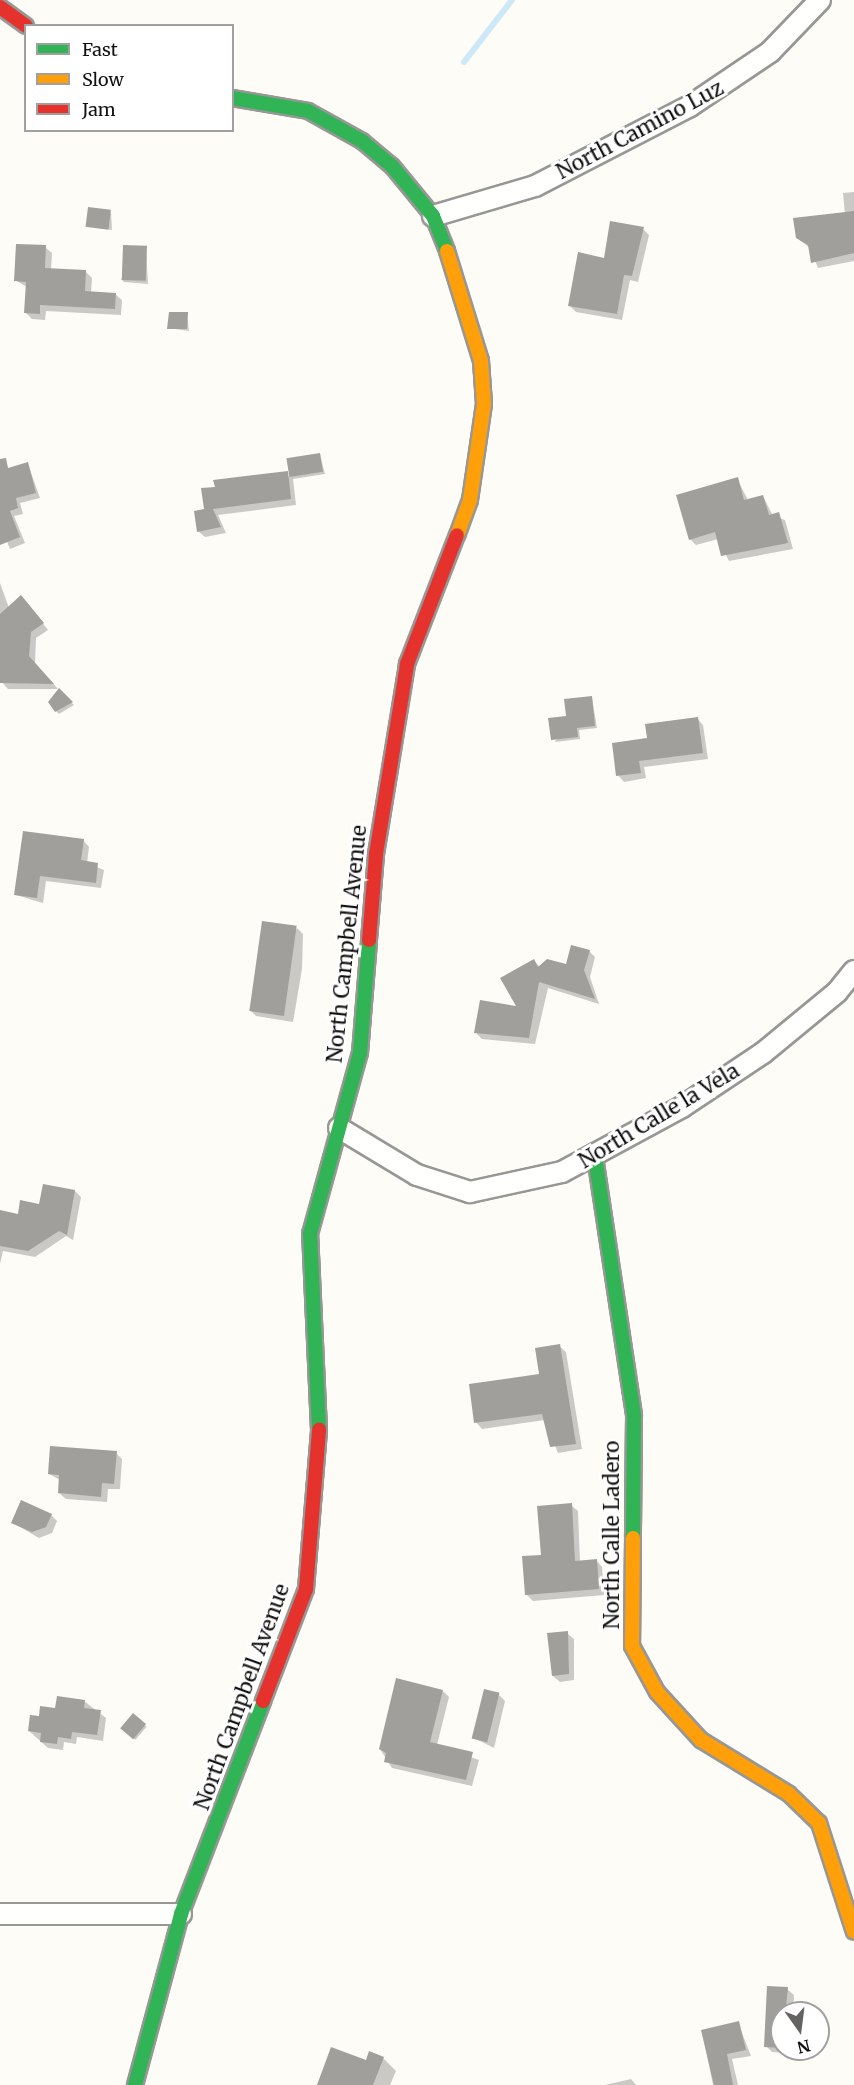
<!DOCTYPE html>
<style>
body{margin:0}
#map{position:relative;width:854px;height:2085px;overflow:hidden;background:#fdfcf7;font-family:Merriweather,serif}
div>[style]{position:absolute}
.shadow>*{inset:0;background:#0003;transform-origin:0 0}
.stream>*{height:6px;margin:-3px;padding:0 3px;transform-origin:3px;border-radius:3px;background:#cde8f7}
.building>*{inset:0;background:#a19f9c;transform-origin:0 0}
.roads{filter:drop-shadow(2px 0 #979795) drop-shadow(-2px 0 #979795) drop-shadow(0 2px #979795) drop-shadow(0 -2px #979795)}
.street>*{height:20px;margin:-10px;padding:0 10px;transform-origin:10px;border-radius:10px;background:#fffffe}
.fast>*{height:14px;margin:-7px;padding:0 7px;transform-origin:7px;border-radius:7px;background:#30b455}
.slow>*{height:14px;margin:-7px;padding:0 7px;transform-origin:7px;border-radius:7px;background:#ff9f0a}
.jam>*{height:14px;margin:-7px;padding:0 7px;transform-origin:7px;border-radius:7px;background:#e5322d}
span{translate:-50% -50%;white-space:nowrap;text-align:center;line-height:1.15;-webkit-text-stroke:6px #fff;paint-order:stroke}
.street-label{font-size:21px;color:#111}
.legend{position:absolute;left:24px;top:24px;width:210px;height:108px;box-sizing:border-box;background:#fff;border:2px solid #a0a0a0;margin:0;padding:8px 10px;list-style:none;font-size:18px;color:#111}
.legend li{display:flex;align-items:center;gap:12px;height:30px}
.legend b{width:30px;border:2px solid #a0a0a0}
.north{position:absolute;left:770px;top:2001px;width:60px;height:60px;box-sizing:border-box;background:#fff;border:2px solid #a0a0a0;border-radius:50%;rotate:166deg;font-size:16px;font-weight:700;line-height:24px;text-align:center;color:#111}
.north::after{content:'';display:block;margin:auto;width:21px;height:27px;background:#646362;clip-path:polygon(50% 0,100% 100%,50% 72%,0 100%)}
</style>
<div id="map">
<div class="shadow">
<div style="clip-path:polygon(854px 192px,854px 261px,818px 268px,810px 248px,797px 238px,845px 214px,843px 193px)"></div>
<div style="clip-path:polygon(111px 212px,112px 230px,87px 226px)"></div>
<div style="clip-path:polygon(643px 229px,649px 235px,638px 282px,630px 280px,622px 320px,576px 312px,570px 306px,605px 259px)"></div>
<div style="clip-path:polygon(45px 247px,52px 253px,51px 270px,85px 271px,92px 278px,91px 293px,115px 294px,122px 300px,121px 315px,46px 311px,45px 320px,32px 319px,26px 313px,27px 287px,15px 280px)"></div>
<div style="clip-path:polygon(146px 248px,148px 284px,124px 282px,121px 279px)"></div>
<div style="clip-path:polygon(187px 313px,189px 331px,168px 328px)"></div>
<div style="clip-path:polygon(320px 455px,325px 474px,293px 479px,296px 505px,218px 515px,226px 533px,205px 537px,198px 531px,196px 513px,290px 476px)"></div>
<div style="clip-path:polygon(28px 464px,40px 498px,20px 503px,23px 514px,14px 516px,25px 543px,10px 549px,0 524px,0 471px)"></div>
<div style="clip-path:polygon(737px 479px,748px 500px,763px 496px,773px 516px,785px 520px,793px 549px,729px 561px,718px 539px,696px 545px,690px 539px)"></div>
<div style="clip-path:polygon(0 583px,9px 608px,27px 603px,48px 630px,36px 638px,35px 663px,58px 689px,8px 689px,0 680px)"></div>
<div style="clip-path:polygon(59px 691px,74px 705px,59px 714px,56px 711px)"></div>
<div style="clip-path:polygon(592px 698px,597px 728px,579px 730px,580px 739px,555px 742px,568px 717px)"></div>
<div style="clip-path:polygon(697px 718px,703px 725px,708px 759px,644px 767px,646px 778px,624px 782px,618px 775px,649px 739px)"></div>
<div style="clip-path:polygon(83px 840px,89px 847px,87px 863px,104px 870px,101px 888px,46px 881px,43px 903px,16px 895px)"></div>
<div style="clip-path:polygon(297px 928px,303px 934px,302px 969px,293px 1022px,256px 1016px,250px 1010px)"></div>
<div style="clip-path:polygon(589px 951px,595px 957px,590px 977px,599px 1004px,548px 988px,535px 1044px,482px 1039px,475px 1032px,518px 1008px,534px 961px,540px 967px,567px 966px)"></div>
<div style="clip-path:polygon(75px 1191px,81px 1197px,73px 1240px,66px 1236px,35px 1257px,3px 1251px,0 1264px,0 1212px,19px 1215px)"></div>
<div style="clip-path:polygon(559px 1346px,566px 1352px,582px 1449px,558px 1453px,545px 1420px,482px 1429px,476px 1422px,541px 1375px)"></div>
<div style="clip-path:polygon(116px 1453px,122px 1459px,120px 1489px,108px 1489px,107px 1502px,66px 1499px,59px 1493px,60px 1480px,49px 1474px)"></div>
<div style="clip-path:polygon(571px 1505px,578px 1511px,580px 1562px,596px 1560px,602px 1567px,604px 1595px,533px 1601px,526px 1594px)"></div>
<div style="clip-path:polygon(51px 1515px,57px 1521px,52px 1533px,39px 1538px,13px 1523px)"></div>
<div style="clip-path:polygon(567px 1633px,574px 1639px,574px 1680px,560px 1682px,553px 1676px)"></div>
<div style="clip-path:polygon(443px 1691px,449px 1697px,437px 1745px,479px 1760px,472px 1786px,392px 1768px,380px 1749px)"></div>
<div style="clip-path:polygon(499px 1695px,505px 1701px,494px 1748px,474px 1738px)"></div>
<div style="clip-path:polygon(84px 1701px,106px 1718px,103px 1741px,77px 1737px,76px 1744px,64px 1742px,63px 1750px,48px 1748px,29px 1731px,40px 1718px)"></div>
<div style="left:133px;top:1715px;width:18px;height:17px;rotate:41deg"></div>
<div style="clip-path:polygon(787px 1989px,794px 1995px,793px 2013px,782px 2013px,782px 2049px,799px 2049px,798px 2054px,772px 2052px,766px 2046px)"></div>
<div style="clip-path:polygon(738px 2023px,751px 2056px,732px 2059px,738px 2085px,713px 2085px,702px 2032px)"></div>
<div style="clip-path:polygon(332px 2049px,367px 2062px,383px 2058px,396px 2071px,390px 2085px,317px 2085px)"></div>
<div style="clip-path:polygon(631px 2079px,636px 2085px,605px 2085px)"></div>
</div>
<div class="stream">
<div style="left:464px;top:62px;width:78px;rotate:-52.3deg"></div>
</div>
<div class="building">
<div style="left:88px;top:207px;width:23px;height:20px;rotate:7deg"></div>
<div style="clip-path:polygon(854px 211px,854px 253px,811px 263px,808px 245px,796px 238px,793px 218px)"></div>
<div style="clip-path:polygon(610px 221px,644px 227px,632px 276px,624px 275px,617px 314px,568px 306px,578px 252px,604px 258px)"></div>
<div style="clip-path:polygon(16px 244px,46px 245px,45px 268px,86px 270px,85px 291px,116px 293px,115px 309px,40px 305px,40px 314px,24px 313px,26px 282px,14px 281px)"></div>
<div style="left:123px;top:245px;width:24px;height:35px;rotate:2deg"></div>
<div style="clip-path:polygon(169px 312px,188px 312px,187px 329px,167px 329px)"></div>
<div style="left:320px;top:453px;width:19px;height:34px;rotate:81deg"></div>
<div style="clip-path:polygon(6px 458px,8px 468px,28px 462px,36px 493px,16px 498px,18px 508px,10px 511px,20px 537px,0 545px,0 459px)"></div>
<div style="clip-path:polygon(288px 471px,291px 499px,213px 509px,221px 527px,197px 532px,194px 511px,204px 509px,201px 488px,215px 487px,213px 480px)"></div>
<div style="clip-path:polygon(738px 477px,744px 500px,763px 495px,769px 515px,779px 512px,788px 543px,721px 556px,715px 532px,689px 540px,676px 495px)"></div>
<div style="clip-path:polygon(21px 595px,44px 623px,31px 632px,29px 656px,54px 684px,0 683px,0 614px)"></div>
<div style="clip-path:polygon(59px 688px,73px 702px,55px 712px,48px 702px)"></div>
<div style="clip-path:polygon(592px 696px,595px 726px,577px 728px,578px 737px,551px 740px,548px 718px,566px 716px,564px 699px)"></div>
<div style="clip-path:polygon(698px 717px,703px 753px,639px 761px,641px 773px,616px 776px,612px 743px,647px 738px,645px 724px)"></div>
<div style="clip-path:polygon(23px 831px,84px 839px,81px 860px,98px 863px,96px 883px,40px 876px,37px 898px,14px 895px)"></div>
<div style="left:262px;top:921px;width:35px;height:91px;rotate:8deg"></div>
<div style="clip-path:polygon(571px 945px,590px 950px,584px 970px,595px 999px,539px 982px,529px 1038px,474px 1033px,480px 1000px,516px 1006px,500px 978px,534px 959px,538px 967px,547px 959px,566px 964px)"></div>
<div style="clip-path:polygon(43px 1184px,75px 1190px,67px 1235px,59px 1231px,28px 1251px,0 1246px,0 1210px,18px 1214px,20px 1200px,39px 1204px)"></div>
<div style="clip-path:polygon(560px 1344px,576px 1444px,550px 1447px,542px 1414px,474px 1423px,469px 1384px,539px 1374px,535px 1348px)"></div>
<div style="clip-path:polygon(50px 1446px,117px 1451px,114px 1484px,102px 1483px,101px 1497px,58px 1493px,59px 1475px,48px 1474px)"></div>
<div style="clip-path:polygon(21px 1500px,52px 1514px,46px 1527px,32px 1532px,11px 1523px)"></div>
<div style="clip-path:polygon(572px 1503px,575px 1561px,597px 1559px,599px 1589px,525px 1595px,522px 1556px,541px 1555px,537px 1506px)"></div>
<div style="clip-path:polygon(568px 1631px,569px 1674px,552px 1676px,547px 1633px)"></div>
<div style="clip-path:polygon(396px 1678px,443px 1690px,430px 1742px,473px 1752px,466px 1780px,384px 1762px,386px 1753px,379px 1749px)"></div>
<div style="left:484px;top:1689px;width:16px;height:51px;rotate:14deg"></div>
<div style="clip-path:polygon(57px 1696px,85px 1700px,84px 1708px,101px 1710px,97px 1735px,72px 1732px,71px 1739px,58px 1737px,57px 1744px,40px 1742px,41px 1733px,28px 1731px,30px 1715px,39px 1716px,40px 1706px,55px 1708px)"></div>
<div style="left:133px;top:1713px;width:17px;height:20px;rotate:40deg"></div>
<div style="clip-path:polygon(767px 1986px,788px 1987px,782px 2048px,764px 2047px)"></div>
<div style="clip-path:polygon(739px 2021px,746px 2050px,727px 2054px,733px 2085px,714px 2085px,701px 2030px)"></div>
<div style="clip-path:polygon(331px 2047px,366px 2060px,369px 2051px,384px 2057px,373px 2085px,317px 2085px)"></div>
</div>
<div class="roads">
<div class="street">
<div style="left:433px;top:216px;width:106px;rotate:-16.4deg"></div>
<div style="left:535px;top:186px;width:174px;rotate:-27.3deg"></div>
<div style="left:690px;top:106px;width:97px;rotate:-34deg"></div>
<div style="left:770px;top:52px;width:72px;rotate:-46.1deg"></div>
<div style="left:339px;top:1128px;width:91px;rotate:31.1deg"></div>
<div style="left:417px;top:1175px;width:56px;rotate:17.8deg"></div>
<div style="left:470px;top:1192px;width:94px;rotate:-12.3deg"></div>
<div style="left:562px;top:1172px;width:136px;rotate:-28.4deg"></div>
<div style="left:682px;top:1107px;width:97px;rotate:-33.7deg"></div>
<div style="left:763px;top:1053px;width:96px;rotate:-39.5deg"></div>
<div style="left:837px;top:992px;width:27px;rotate:-51deg"></div>
<div style="left:0;top:1914px;width:181px"></div>
</div>
<div class="fast">
<div style="left:232px;top:98px;width:77px;rotate:9.7deg"></div>
<div style="left:308px;top:111px;width:62px;rotate:29.1deg"></div>
<div style="left:362px;top:141px;width:39px;rotate:40deg"></div>
<div style="left:392px;top:166px;width:65px;rotate:50.6deg"></div>
<div style="left:433px;top:216px;width:38px;rotate:68deg"></div>
<div style="left:595px;top:1157px;width:262px;rotate:81.4deg"></div>
<div style="left:634px;top:1416px;width:122px;rotate:90.5deg"></div>
<div style="left:319px;top:1430px;width:196px;rotate:-92.6deg"></div>
<div style="left:310px;top:1234px;width:188px;rotate:-74.6deg"></div>
<div style="left:360px;top:1053px;width:113px;rotate:-85.4deg"></div>
<div style="left:135px;top:2085px;width:177px;rotate:-74.9deg"></div>
<div style="left:181px;top:1914px;width:228px;rotate:-68.9deg"></div>
</div>
<div class="slow">
<div style="left:447px;top:251px;width:115px;rotate:72.8deg"></div>
<div style="left:481px;top:361px;width:43px;rotate:86deg"></div>
<div style="left:484px;top:404px;width:97px;rotate:98.3deg"></div>
<div style="left:470px;top:500px;width:37px;rotate:110deg"></div>
<div style="left:633px;top:1538px;width:108px;rotate:90.5deg"></div>
<div style="left:632px;top:1646px;width:52px;rotate:61.5deg"></div>
<div style="left:657px;top:1692px;width:65px;rotate:47.5deg"></div>
<div style="left:701px;top:1740px;width:103px;rotate:31.5deg"></div>
<div style="left:789px;top:1794px;width:42px;rotate:44deg"></div>
<div style="left:819px;top:1823px;width:114px;rotate:72.2deg"></div>
</div>
<div class="jam">
<div style="left:0;top:7px;width:32px;rotate:36deg"></div>
<div style="left:369px;top:940px;width:86px;rotate:-85.3deg"></div>
<div style="left:376px;top:854px;width:193px;rotate:-80.7deg"></div>
<div style="left:407px;top:664px;width:138px;rotate:-68.8deg"></div>
<div style="left:263px;top:1701px;width:120px;rotate:-69deg"></div>
<div style="left:306px;top:1589px;width:160px;rotate:-85.3deg"></div>
</div>
</div>
<div class="street-label">
<span style="left:640px;top:130px;rotate:-28deg">North Camino Luz</span>
<span style="left:347px;top:944px;rotate:-84deg">North Campbell Avenue</span>
<span style="left:659px;top:1116px;rotate:-31deg">North Calle la Vela</span>
<span style="left:612px;top:1535px;rotate:-90deg">North Calle Ladero</span>
<span style="left:242px;top:1697px;rotate:-70deg">North Campbell Avenue</span>
</div>
<ul class="legend">
<li><b style="height:8px;background:#30b455"></b>Fast</li>
<li><b style="height:8px;background:#ff9f0a"></b>Slow</li>
<li><b style="height:8px;background:#e5322d"></b>Jam</li>
</ul>
<div class="north">N</div>
</div>
